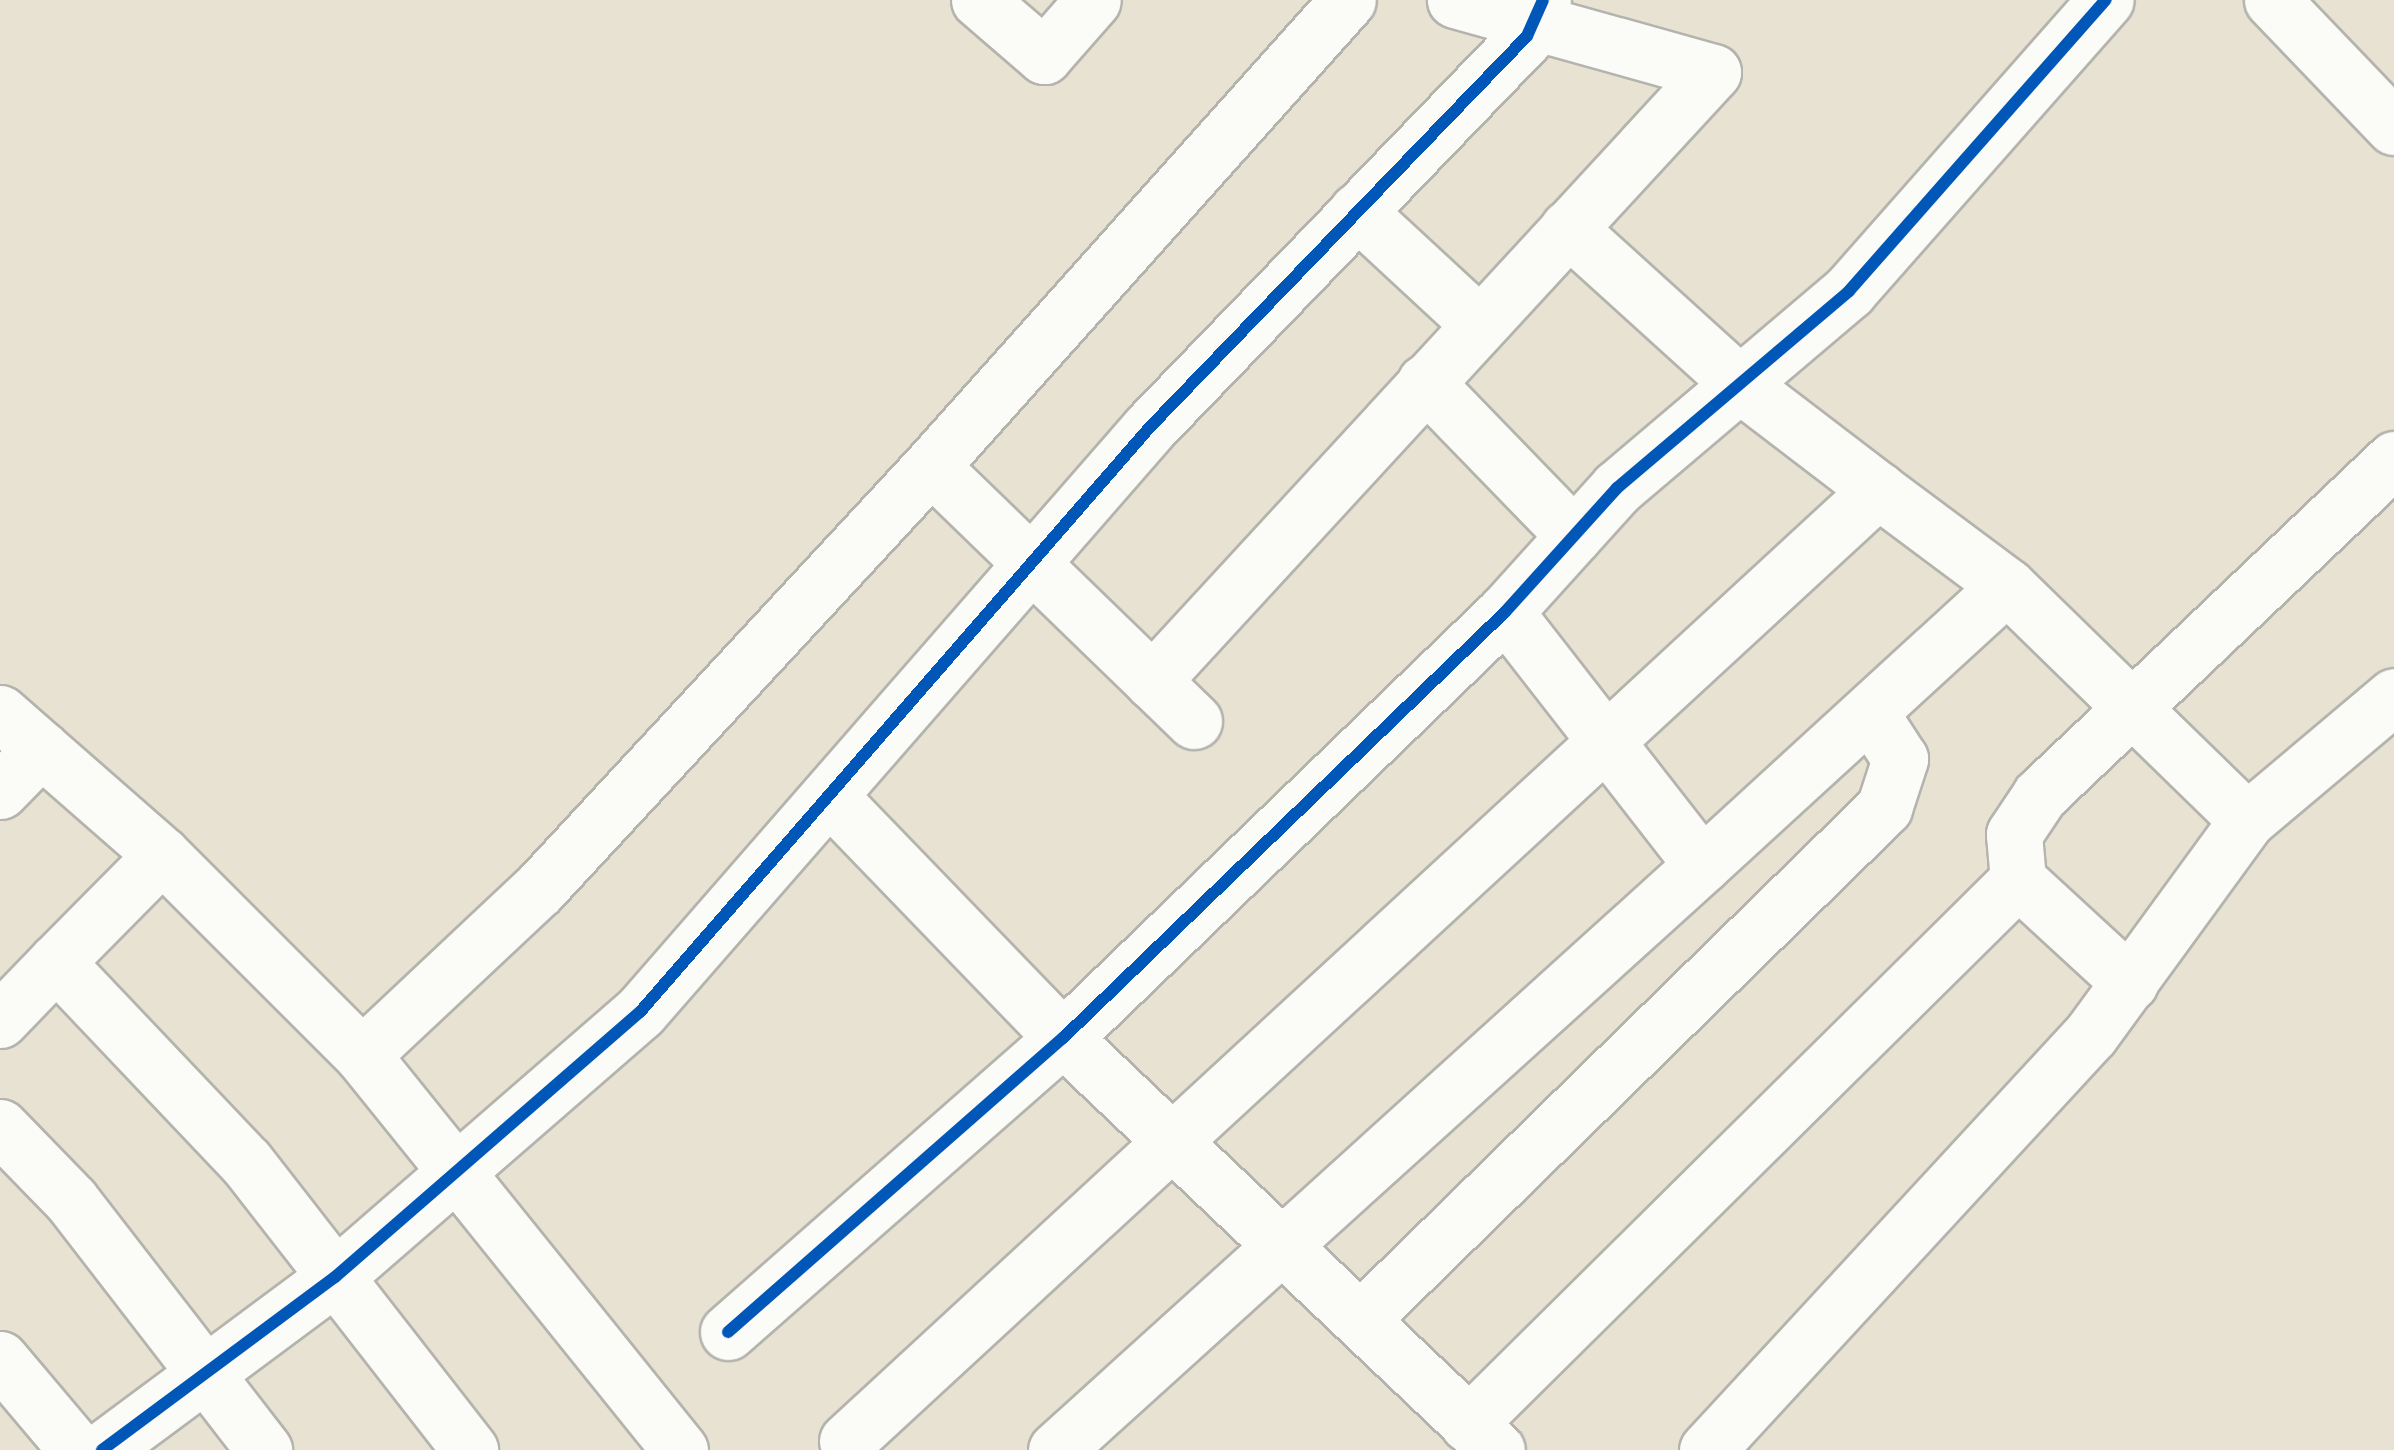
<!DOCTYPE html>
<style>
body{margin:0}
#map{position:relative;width:2394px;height:1450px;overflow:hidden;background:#e7e2d2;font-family:"Indie Flower",sans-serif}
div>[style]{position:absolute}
.roads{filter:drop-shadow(2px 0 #b4b3ad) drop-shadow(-2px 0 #b4b3ad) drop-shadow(0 2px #b4b3ad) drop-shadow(0 -2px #b4b3ad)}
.minor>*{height:55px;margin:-27.5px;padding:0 27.5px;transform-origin:27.5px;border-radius:27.5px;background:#fbfbf8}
.cycleway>*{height:12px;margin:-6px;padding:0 6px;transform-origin:6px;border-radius:6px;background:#0057b8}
span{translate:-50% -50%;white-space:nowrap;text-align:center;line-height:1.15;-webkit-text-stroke:10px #fcf5e5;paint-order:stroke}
</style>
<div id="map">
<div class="roads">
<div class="minor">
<div style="left:979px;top:0;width:86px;rotate:40.7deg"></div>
<div style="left:1044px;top:56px;width:74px;rotate:-48.8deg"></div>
<div style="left:2272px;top:0;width:176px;rotate:46.2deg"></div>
<div style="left:1357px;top:211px;width:166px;rotate:42.8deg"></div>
<div style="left:1425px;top:382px;width:214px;rotate:45.9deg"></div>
<div style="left:1878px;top:490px;width:161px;rotate:36.7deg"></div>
<div style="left:2007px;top:586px;width:335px;rotate:44.3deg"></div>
<div style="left:1152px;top:681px;width:828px;rotate:-47.35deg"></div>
<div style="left:1713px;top:72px;width:268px;rotate:-164.4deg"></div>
<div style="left:0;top:713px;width:215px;rotate:41.2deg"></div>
<div style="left:162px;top:855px;width:151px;rotate:134.7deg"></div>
<div style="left:56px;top:962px;width:276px;rotate:46.5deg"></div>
<div style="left:246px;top:1162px;width:365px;rotate:52.1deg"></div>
<div style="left:1194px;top:721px;width:366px;rotate:-135.9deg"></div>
<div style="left:931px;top:466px;width:625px;rotate:-48.18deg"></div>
<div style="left:0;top:791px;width:59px;rotate:-45.7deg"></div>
<div style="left:829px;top:796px;width:337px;rotate:46deg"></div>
<div style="left:1063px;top:1038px;width:598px;rotate:43.51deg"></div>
<div style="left:162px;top:855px;width:283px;rotate:45deg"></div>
<div style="left:362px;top:1055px;width:507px;rotate:51.16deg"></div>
<div style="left:1702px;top:865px;width:413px;rotate:-42.5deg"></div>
<div style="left:2130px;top:983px;width:152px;rotate:-137.4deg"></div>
<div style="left:2018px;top:880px;width:46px;rotate:-95deg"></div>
<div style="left:2014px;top:834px;width:47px;rotate:-56.3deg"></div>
<div style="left:2040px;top:795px;width:488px;rotate:-43.5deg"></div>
<div style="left:0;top:1020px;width:81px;rotate:-46deg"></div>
<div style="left:362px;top:1055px;width:243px;rotate:-43.2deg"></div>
<div style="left:539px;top:889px;width:577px;rotate:-47.18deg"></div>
<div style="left:0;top:1127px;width:102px;rotate:45.8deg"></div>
<div style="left:71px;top:1200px;width:316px;rotate:52.3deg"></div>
<div style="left:1360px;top:1320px;width:733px;rotate:-44.34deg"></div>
<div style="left:1884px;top:808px;width:52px;rotate:-71.9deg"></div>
<div style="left:1900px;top:759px;width:54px;rotate:-122.8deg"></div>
<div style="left:728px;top:1332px;width:446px;rotate:-41.3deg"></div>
<div style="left:1063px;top:1038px;width:614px;rotate:-43.94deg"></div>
<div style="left:1505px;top:612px;width:167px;rotate:-47.9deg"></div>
<div style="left:1617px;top:488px;width:304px;rotate:-40.3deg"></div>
<div style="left:1849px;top:291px;width:388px;rotate:-48.6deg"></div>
<div style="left:0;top:1359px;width:119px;rotate:49.8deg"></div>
<div style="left:1468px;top:1424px;width:774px;rotate:-44.69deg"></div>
<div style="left:847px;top:1441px;width:1403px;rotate:-42.69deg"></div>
<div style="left:1878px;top:490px;width:171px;rotate:-142.6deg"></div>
<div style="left:1742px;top:386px;width:235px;rotate:-137.8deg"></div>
<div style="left:102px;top:1450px;width:290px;rotate:-36.6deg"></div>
<div style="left:335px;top:1277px;width:404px;rotate:-41deg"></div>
<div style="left:640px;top:1012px;width:776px;rotate:-48.92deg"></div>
<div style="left:1150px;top:427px;width:543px;rotate:-46.04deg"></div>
<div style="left:1527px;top:36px;width:39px;rotate:-66deg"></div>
<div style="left:1056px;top:1450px;width:872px;rotate:-42.16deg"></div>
<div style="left:1702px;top:865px;width:321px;rotate:-127.9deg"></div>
<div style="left:1707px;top:1450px;width:566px;rotate:-47.29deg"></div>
<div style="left:2091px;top:1034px;width:265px;rotate:-53.9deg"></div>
<div style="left:2247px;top:820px;width:192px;rotate:-40.1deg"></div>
</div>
</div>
<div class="cycleway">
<div style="left:728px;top:1332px;width:446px;rotate:-41.3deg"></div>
<div style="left:1063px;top:1038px;width:614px;rotate:-43.94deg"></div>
<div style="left:1505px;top:612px;width:167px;rotate:-47.9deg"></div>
<div style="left:1617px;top:488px;width:304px;rotate:-40.3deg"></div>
<div style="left:1849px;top:291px;width:388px;rotate:-48.6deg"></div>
<div style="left:102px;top:1450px;width:290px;rotate:-36.6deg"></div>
<div style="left:335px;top:1277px;width:404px;rotate:-41deg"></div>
<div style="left:640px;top:1012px;width:776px;rotate:-48.92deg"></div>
<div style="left:1150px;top:427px;width:543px;rotate:-46.04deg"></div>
<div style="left:1527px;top:36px;width:39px;rotate:-66deg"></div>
</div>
</div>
